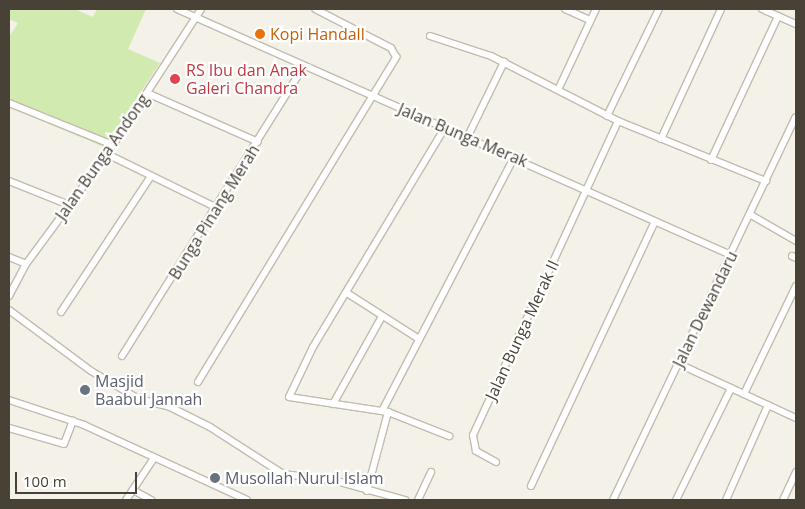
<!DOCTYPE html>
<style>
body{margin:0}
#map{position:relative;width:805px;height:509px;overflow:hidden;background:#f4f1e8;font-family:"Open Sans",sans-serif}
div>[style]{position:absolute}
.green>*{inset:0;background:#d0eab0}
.roads{filter:drop-shadow(1px 0 #c3bbad) drop-shadow(-1px 0 #c3bbad) drop-shadow(0 1px #c3bbad) drop-shadow(0 -1px #c3bbad)}
.street>*{height:6px;margin:-3px;padding:0 3px;transform-origin:3px;border-radius:3px;background:#fff}
.dots>*{width:14px;height:14px;translate:-50% -50%;box-sizing:border-box;border:2px solid #fff;border-radius:50%}
span{translate:-50% -50%;white-space:nowrap;text-align:center;line-height:1.15;-webkit-text-stroke:4.5px #fff;paint-order:stroke}
.food-label{font-size:16px;color:#c56008}
.left{translate:0 -50%;text-align:left}
.health-label{font-size:16px;color:#be3a42}
.street-label{font-size:16px;color:#484136}
.worship-label{font-size:16px;color:#5b616d}
.frame{position:absolute;inset:0;border:10px solid #484136;pointer-events:none}
.scale{position:absolute;left:15px;top:472px;width:122px;height:22px;box-sizing:border-box;border:2px solid #484136;border-top:0;padding-left:6px;font-size:15px;line-height:18px;white-space:nowrap;color:#484136;-webkit-text-stroke:4px #fff;paint-order:stroke}
</style>
<div id="map">
<div class="green">
<div style="clip-path:polygon(9px 9px,74px 9px,93px 17px,97px 9px,146px 9px,128px 49px,160px 63px,104px 147px,9px 107px,9px 37px,18px 23px,9px 19px)"></div>
</div>
<div class="roads">
<div class="street">
<div style="left:177px;top:9px;width:606px;rotate:23.94deg"></div>
<div style="left:565px;top:9px;width:27px;rotate:24deg"></div>
<div style="left:762px;top:9px;width:37px;rotate:24deg"></div>
<div style="left:430px;top:36px;width:64px;rotate:18.2deg"></div>
<div style="left:491px;top:56px;width:143px;rotate:27.1deg"></div>
<div style="left:618px;top:121px;width:160px;rotate:22.1deg"></div>
<div style="left:558px;top:90px;width:89px;rotate:-64.9deg"></div>
<div style="left:147px;top:93px;width:121px;rotate:23.8deg"></div>
<div style="left:9px;top:103px;width:112px;rotate:22deg"></div>
<div style="left:607px;top:116px;width:119px;rotate:-64.1deg"></div>
<div style="left:444px;top:129px;width:254px;rotate:121deg"></div>
<div style="left:313px;top:347px;width:55px;rotate:115.6deg"></div>
<div style="left:289px;top:397px;width:100px;rotate:8.6deg"></div>
<div style="left:388px;top:412px;width:66px;rotate:21.5deg"></div>
<div style="left:467px;top:138px;width:85px;rotate:-64deg"></div>
<div style="left:661px;top:139px;width:143px;rotate:-65.2deg"></div>
<div style="left:107px;top:154px;width:123px;rotate:26.1deg"></div>
<div style="left:711px;top:160px;width:159px;rotate:-65deg"></div>
<div style="left:9px;top:181px;width:65px;rotate:21.8deg"></div>
<div style="left:751px;top:215px;width:52px;rotate:30deg"></div>
<div style="left:792px;top:256px;width:4px;rotate:27deg"></div>
<div style="left:9px;top:257px;width:18px;rotate:22deg"></div>
<div style="left:347px;top:293px;width:85px;rotate:32.6deg"></div>
<div style="left:9px;top:296px;width:36px;rotate:-62deg"></div>
<div style="left:26px;top:264px;width:137px;rotate:-53.6deg"></div>
<div style="left:107px;top:154px;width:173px;rotate:-57deg"></div>
<div style="left:9px;top:310px;width:102px;rotate:36.6deg"></div>
<div style="left:91px;top:371px;width:56px;rotate:30.3deg"></div>
<div style="left:139px;top:399px;width:30px;rotate:14deg"></div>
<div style="left:168px;top:406px;width:47px;rotate:26.6deg"></div>
<div style="left:210px;top:427px;width:87px;rotate:32.8deg"></div>
<div style="left:283px;top:474px;width:50px;rotate:6.8deg"></div>
<div style="left:333px;top:480px;width:75px;rotate:15.5deg"></div>
<div style="left:61px;top:312px;width:163px;rotate:-56.5deg"></div>
<div style="left:122px;top:356px;width:341px;rotate:-57.9deg"></div>
<div style="left:679px;top:364px;width:129px;rotate:24.8deg"></div>
<div style="left:198px;top:382px;width:381px;rotate:-58.6deg"></div>
<div style="left:396px;top:57px;width:10px;rotate:-119deg"></div>
<div style="left:391px;top:48px;width:85px;rotate:-152.8deg"></div>
<div style="left:744px;top:394px;width:120px;rotate:-64.3deg"></div>
<div style="left:9px;top:400px;width:79px;rotate:18.4deg"></div>
<div style="left:84px;top:425px;width:179px;rotate:24.7deg"></div>
<div style="left:333px;top:404px;width:98px;rotate:-60.8deg"></div>
<div style="left:382px;top:411px;width:286px;rotate:-62.5deg"></div>
<div style="left:9px;top:428px;width:57px;rotate:16.2deg"></div>
<div style="left:64px;top:444px;width:25px;rotate:-69deg"></div>
<div style="left:496px;top:462px;width:23px;rotate:-151deg"></div>
<div style="left:476px;top:451px;width:16px;rotate:-101deg"></div>
<div style="left:473px;top:435px;width:346px;rotate:-65.2deg"></div>
<div style="left:531px;top:486px;width:290px;rotate:-64.9deg"></div>
<div style="left:133px;top:490px;width:21px;rotate:29deg"></div>
<div style="left:367px;top:491px;width:82px;rotate:-75.1deg"></div>
<div style="left:126px;top:500px;width:50px;rotate:-56.3deg"></div>
<div style="left:418px;top:500px;width:31px;rotate:-65deg"></div>
<div style="left:613px;top:500px;width:424px;rotate:-64.5deg"></div>
<div style="left:676px;top:500px;width:125px;rotate:-63.8deg"></div>
<div style="left:726px;top:500px;width:104px;rotate:-66.1deg"></div>
<div style="left:783px;top:500px;width:31px;rotate:-65deg"></div>
</div>
</div>
<div class="dots">
<div style="left:260px;top:34px;background:#e8710a"></div>
<div style="left:175px;top:79px;background:#e0444e"></div>
<div style="left:85px;top:390px;background:#6b7280"></div>
<div style="left:215px;top:478px;background:#6b7280"></div>
</div>
<div class="food-label">
<span class="left" style="left:270px;top:34px">Kopi Handall</span>
</div>
<div class="health-label">
<span class="left" style="left:186px;top:79px">RS Ibu dan Anak<br>Galeri Chandra</span>
</div>
<div class="street-label">
<span style="left:463px;top:135px;rotate:23deg">Jalan Bunga Merak</span>
<span style="left:102px;top:157px;rotate:-55deg">Jalan Bunga Andong</span>
<span style="left:214px;top:212px;rotate:-58deg">Bunga Pinang Merah</span>
<span style="left:705px;top:309px;rotate:-64deg">Jalan Dewandaru</span>
<span style="left:522px;top:330px;rotate:-65deg">Jalan Bunga Merak II</span>
</div>
<div class="worship-label">
<span class="left" style="left:95px;top:390px">Masjid<br>Baabul Jannah</span>
<span class="left" style="left:225px;top:478px">Musollah Nurul Islam</span>
</div>
<div class="frame"></div>
<div class="scale">100 m</div>
</div>
